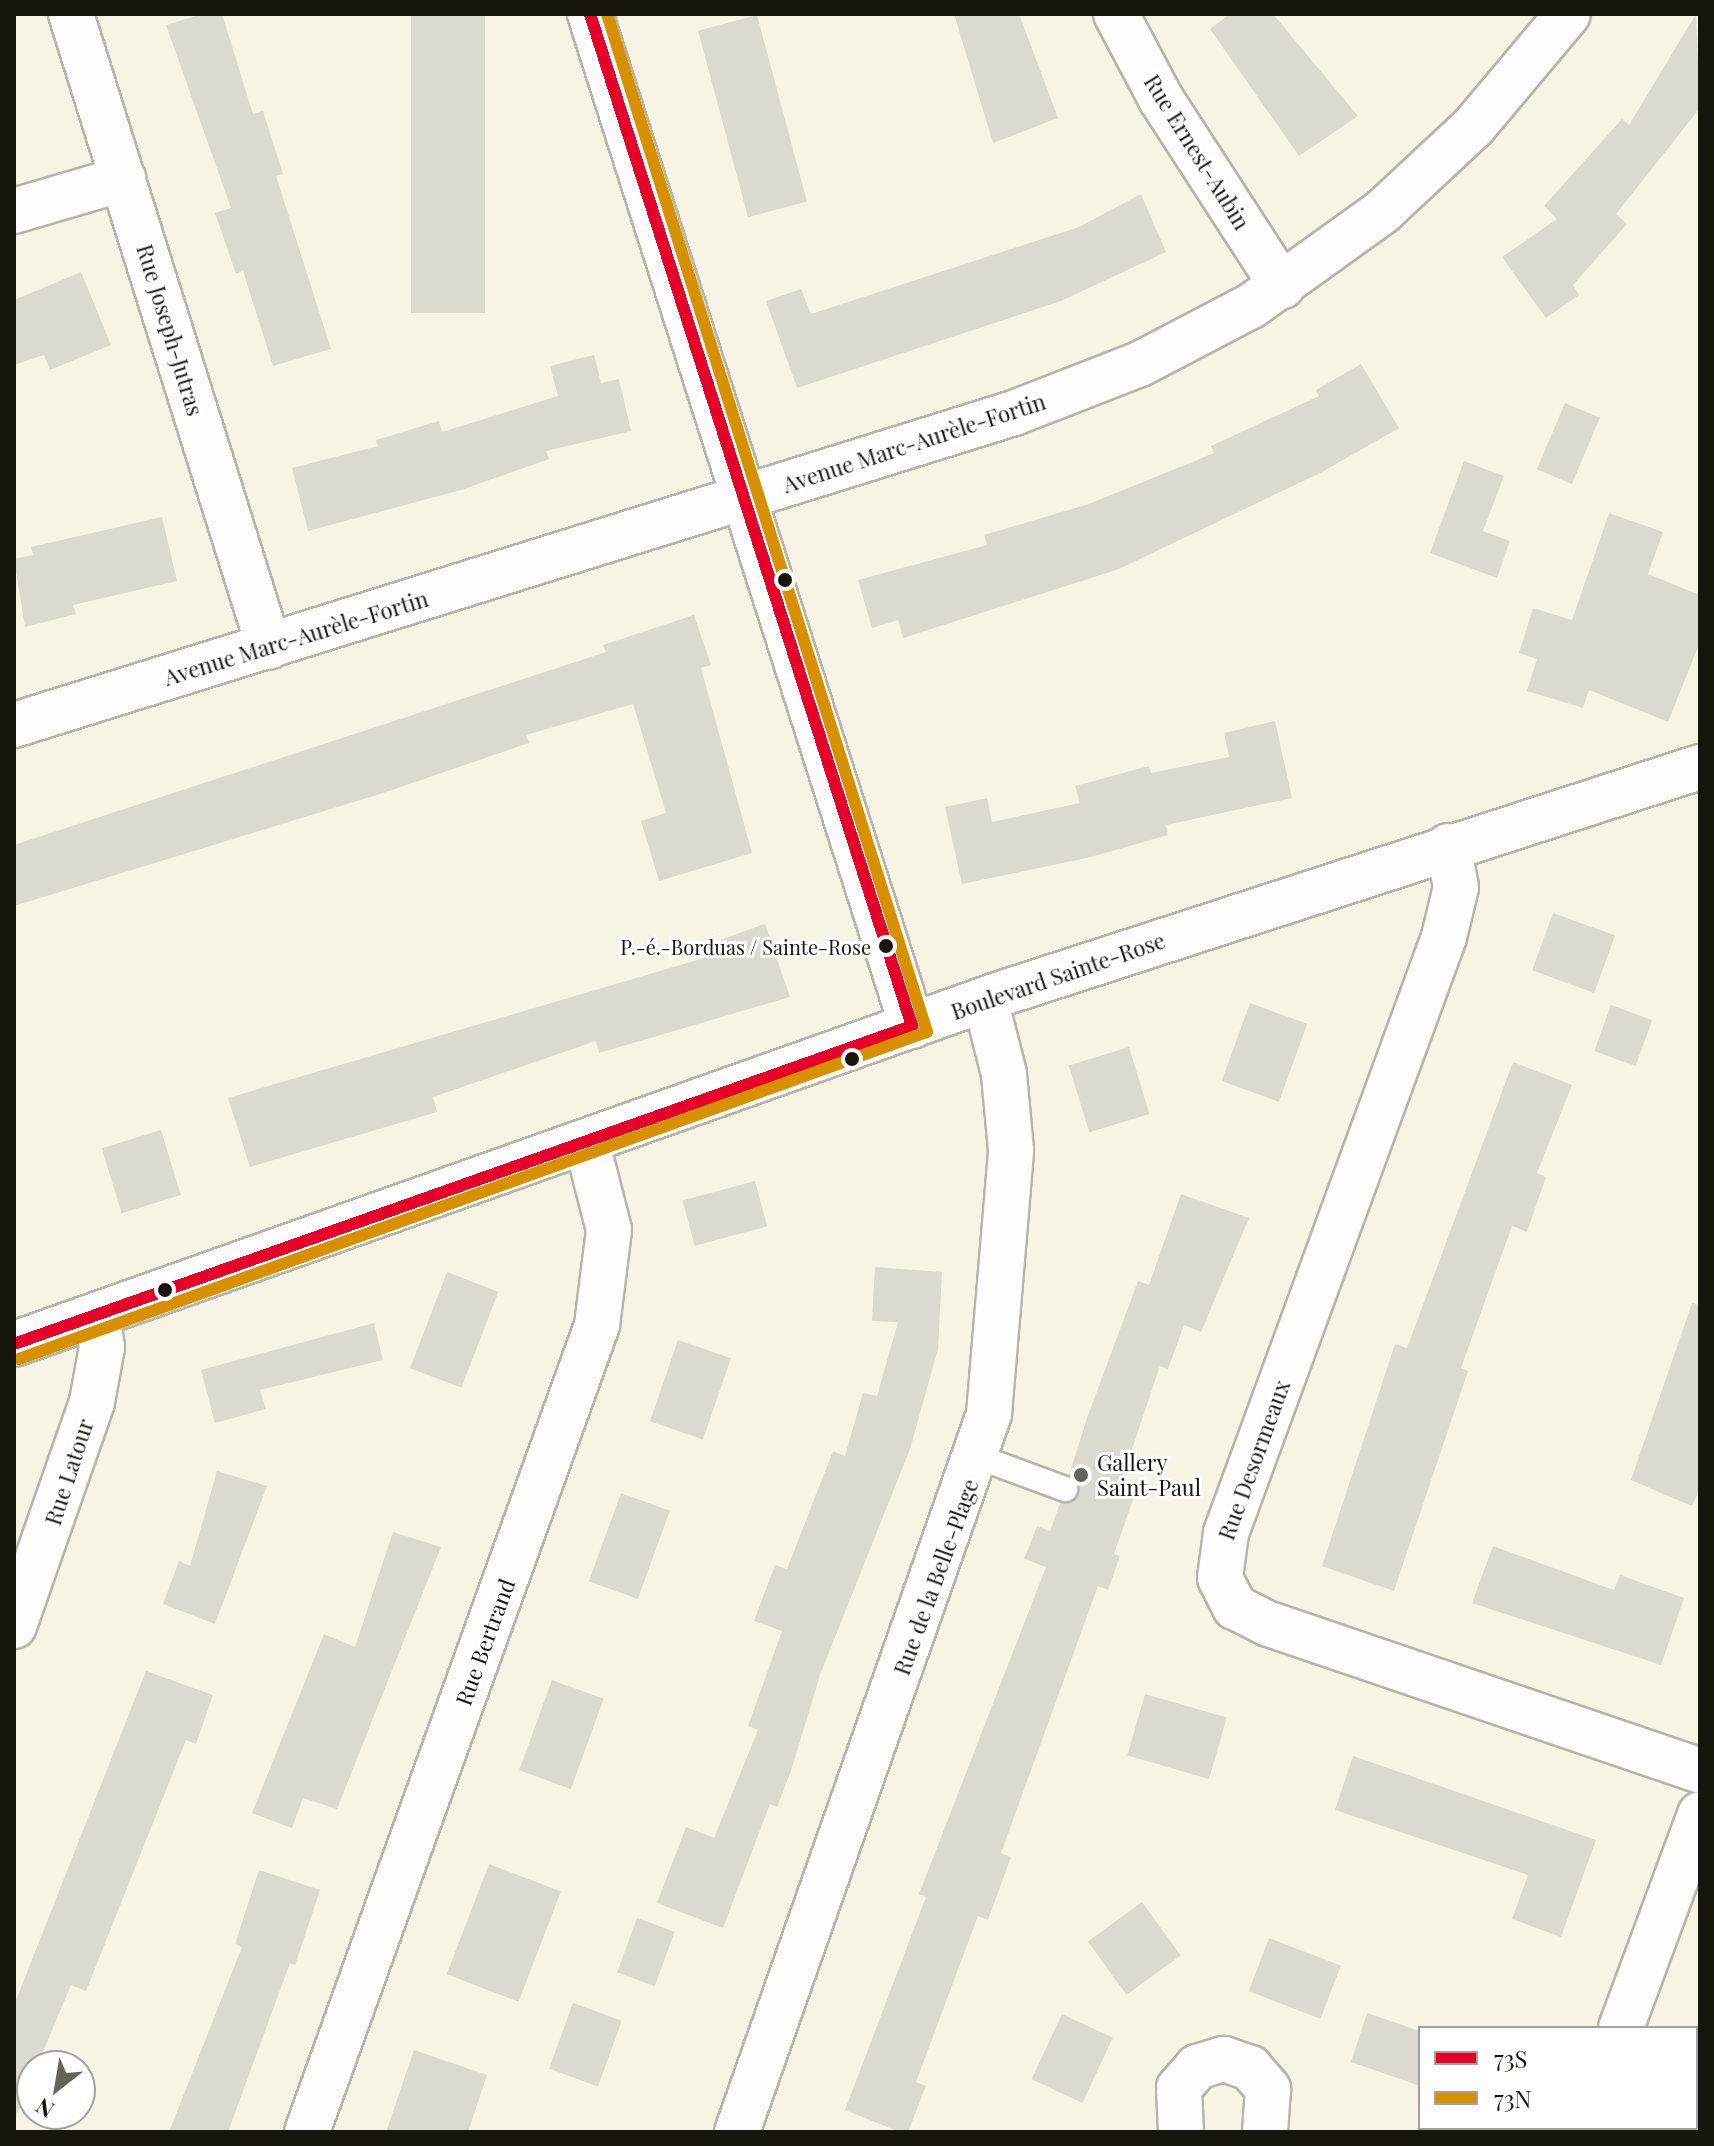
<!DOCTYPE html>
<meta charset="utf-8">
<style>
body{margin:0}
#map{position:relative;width:1714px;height:2146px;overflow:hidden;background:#f7f4e6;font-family:"Playfair Display",serif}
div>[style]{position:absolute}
.building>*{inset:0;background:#dcd9ce;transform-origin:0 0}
.roads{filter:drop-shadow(2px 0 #b6b3a8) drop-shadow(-2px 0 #b6b3a8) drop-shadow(0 2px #b6b3a8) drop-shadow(0 -2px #b6b3a8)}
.lane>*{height:24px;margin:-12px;padding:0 12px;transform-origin:12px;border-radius:12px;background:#fefdfb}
.street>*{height:44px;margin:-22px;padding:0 22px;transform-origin:22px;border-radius:22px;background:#fefdfb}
.secondary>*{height:44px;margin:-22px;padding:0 22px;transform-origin:22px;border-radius:22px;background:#fefdfb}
.bus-1>*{height:12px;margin:-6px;padding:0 6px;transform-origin:6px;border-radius:6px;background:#e4002b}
.bus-2>*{height:12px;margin:-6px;padding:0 6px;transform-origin:6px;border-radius:6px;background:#d69002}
.dots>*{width:22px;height:22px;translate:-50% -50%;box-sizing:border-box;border:4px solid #fff;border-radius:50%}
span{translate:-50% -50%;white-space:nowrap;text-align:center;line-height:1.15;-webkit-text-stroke:6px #fff;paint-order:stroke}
.bus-label{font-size:20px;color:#18150c}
.right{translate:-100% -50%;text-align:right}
.street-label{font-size:22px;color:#18150c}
.poi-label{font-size:22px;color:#18150c}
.left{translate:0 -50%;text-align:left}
.frame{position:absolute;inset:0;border:16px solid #18150c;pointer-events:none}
.legend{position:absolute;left:1418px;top:2026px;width:280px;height:104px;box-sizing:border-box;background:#fff;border:2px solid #a3a19e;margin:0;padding:10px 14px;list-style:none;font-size:24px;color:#18150c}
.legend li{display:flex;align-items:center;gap:16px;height:40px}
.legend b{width:40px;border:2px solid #a3a19e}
.north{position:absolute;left:16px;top:2050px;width:80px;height:80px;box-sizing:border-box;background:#fff;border:2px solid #a3a19e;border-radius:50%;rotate:211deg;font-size:22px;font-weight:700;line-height:32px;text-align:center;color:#18150c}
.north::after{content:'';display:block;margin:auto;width:28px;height:36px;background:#666358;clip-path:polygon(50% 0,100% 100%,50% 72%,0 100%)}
</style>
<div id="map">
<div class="building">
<div style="clip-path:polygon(203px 14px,222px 14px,253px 114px,263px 111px,283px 174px,276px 176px,331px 349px,273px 366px,243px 271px,236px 274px,215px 213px,231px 208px,166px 25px)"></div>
<div style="left:411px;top:14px;width:74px;height:299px"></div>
<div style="clip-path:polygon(954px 14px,1019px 14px,1058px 118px,993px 143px)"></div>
<div style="clip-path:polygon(1230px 14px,1273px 14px,1358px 116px,1299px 156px,1210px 29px)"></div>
<div style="clip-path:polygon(1696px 14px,1700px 108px,1616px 214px,1627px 224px,1573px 285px,1579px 295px,1546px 318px,1502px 257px,1557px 219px,1544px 206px,1622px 119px,1629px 125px)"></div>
<div style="left:757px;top:15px;width:193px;height:61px;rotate:75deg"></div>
<div style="clip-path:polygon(1141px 194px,1166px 252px,1061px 301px,797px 388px,766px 301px,801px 289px,811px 314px,1079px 227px)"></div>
<div style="clip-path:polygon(81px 272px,111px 345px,50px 370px,44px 355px,14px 365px,14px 300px)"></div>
<div style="clip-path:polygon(594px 355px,601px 383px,619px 379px,631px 431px,546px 451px,549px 459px,461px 490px,308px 531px,292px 468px,378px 446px,376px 440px,439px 421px,442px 432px,558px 396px,550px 366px)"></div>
<div style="clip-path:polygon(1361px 364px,1399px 428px,1322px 472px,1119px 569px,903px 638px,898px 620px,872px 628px,858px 580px,987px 545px,984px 535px,1089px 504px,1214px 453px,1211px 446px,1319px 396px,1316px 390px)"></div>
<div style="left:1565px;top:403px;width:38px;height:72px;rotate:23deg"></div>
<div style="clip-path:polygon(1464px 461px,1504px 476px,1483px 531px,1510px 541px,1497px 578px,1430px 553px)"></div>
<div style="clip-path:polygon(1609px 513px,1663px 532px,1648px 574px,1700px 595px,1700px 642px,1668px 722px,1589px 690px,1583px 708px,1527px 691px,1537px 659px,1519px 653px,1533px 608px,1572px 620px)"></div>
<div style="clip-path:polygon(162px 517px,177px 581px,73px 605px,76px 614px,25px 627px,14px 559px,33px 555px,31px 547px)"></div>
<div style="clip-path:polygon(694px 615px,711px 665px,701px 668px,752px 853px,659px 881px,641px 821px,666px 813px,633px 704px,526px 735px,529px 743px,380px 794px,14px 906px,14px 845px,606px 652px,603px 645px)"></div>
<div style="clip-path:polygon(1275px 721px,1292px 798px,1166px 825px,1168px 835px,1091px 857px,962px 884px,945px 807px,987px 798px,992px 822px,1080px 803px,1075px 786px,1149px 766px,1151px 773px,1229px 757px,1224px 733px)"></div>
<div style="left:1553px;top:913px;width:66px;height:61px;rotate:20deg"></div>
<div style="clip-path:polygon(765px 924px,790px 997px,599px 1053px,596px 1041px,433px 1097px,437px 1112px,250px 1167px,228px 1098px,704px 958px,700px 947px)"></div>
<div style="left:1250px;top:1003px;width:61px;height:83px;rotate:20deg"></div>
<div style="left:1611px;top:1005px;width:44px;height:49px;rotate:20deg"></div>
<div style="left:1129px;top:1047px;width:70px;height:63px;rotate:73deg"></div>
<div style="clip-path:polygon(1513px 1062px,1572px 1085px,1537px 1173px,1546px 1177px,1527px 1232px,1512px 1226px,1461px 1368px,1468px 1371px,1394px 1591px,1322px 1566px,1395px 1344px,1407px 1348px)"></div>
<div style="left:161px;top:1130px;width:68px;height:62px;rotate:73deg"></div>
<div style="left:755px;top:1181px;width:47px;height:75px;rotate:75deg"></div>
<div style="clip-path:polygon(1181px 1194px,1249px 1218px,1201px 1332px,1184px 1325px,1168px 1369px,1160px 1366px,1120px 1485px,1136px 1491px,1114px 1554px,1120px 1556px,1108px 1590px,1098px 1586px,1001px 1853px,1011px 1857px,988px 1920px,978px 1916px,916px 2082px,926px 2086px,908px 2132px,900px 2132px,845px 2110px,926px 1897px,919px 1894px,1046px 1567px,1024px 1559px,1037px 1526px,1050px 1531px,1060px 1503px,1079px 1495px,1069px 1475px,1087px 1418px,1138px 1281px,1149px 1285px)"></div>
<div style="clip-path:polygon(875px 1267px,942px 1272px,938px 1349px,910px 1449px,820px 1675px,791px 1771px,777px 1807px,770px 1804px,723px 1928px,657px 1903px,686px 1827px,714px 1838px,758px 1730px,748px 1726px,782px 1631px,754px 1621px,775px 1565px,787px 1569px,833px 1451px,845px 1456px,863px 1393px,877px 1396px,898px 1322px,872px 1321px)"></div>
<div style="left:447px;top:1272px;width:55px;height:103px;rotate:21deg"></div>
<div style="clip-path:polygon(1692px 1303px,1700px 1305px,1700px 1488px,1692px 1506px,1631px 1480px)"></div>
<div style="clip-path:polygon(374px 1323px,383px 1360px,260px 1390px,266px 1409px,215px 1423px,201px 1370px)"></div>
<div style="left:678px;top:1340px;width:56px;height:86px;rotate:19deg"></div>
<div style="clip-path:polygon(217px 1471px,267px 1486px,215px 1624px,163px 1604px,179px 1561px,190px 1566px)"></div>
<div style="left:621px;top:1493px;width:52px;height:94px;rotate:20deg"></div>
<div style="clip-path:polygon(393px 1532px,441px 1547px,337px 1809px,303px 1798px,292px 1828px,252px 1813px,324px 1634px,355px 1647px)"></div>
<div style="clip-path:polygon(1493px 1546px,1614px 1590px,1620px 1575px,1684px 1598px,1661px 1665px,1472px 1603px)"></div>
<div style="clip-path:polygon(146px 1671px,213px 1695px,196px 1744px,186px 1740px,86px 1991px,71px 1985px,14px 2121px,14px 2005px)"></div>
<div style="left:552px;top:1680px;width:55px;height:96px;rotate:20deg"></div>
<div style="left:1145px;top:1694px;width:85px;height:64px;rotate:16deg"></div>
<div style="clip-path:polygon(1353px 1756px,1596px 1840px,1561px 1937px,1512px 1919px,1528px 1875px,1335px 1810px)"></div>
<div style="left:489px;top:1864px;width:77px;height:118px;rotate:21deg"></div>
<div style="clip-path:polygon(259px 1870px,320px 1890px,295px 1965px,290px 1963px,228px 2132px,169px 2132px,242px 1947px,235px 1944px)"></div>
<div style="left:1142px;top:1902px;width:66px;height:67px;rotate:54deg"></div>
<div style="left:637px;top:1918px;width:40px;height:58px;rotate:20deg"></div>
<div style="left:1269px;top:1938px;width:77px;height:57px;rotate:21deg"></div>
<div style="left:573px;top:2003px;width:52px;height:70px;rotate:20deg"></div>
<div style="clip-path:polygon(1367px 2013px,1420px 2031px,1420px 2086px,1351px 2062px)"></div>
<div style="left:1062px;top:2014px;width:56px;height:72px;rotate:25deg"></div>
<div style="clip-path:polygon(414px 2050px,487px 2075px,468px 2132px,386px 2132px)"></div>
</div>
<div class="roads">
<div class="lane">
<div style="left:978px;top:1457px;width:93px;rotate:20.2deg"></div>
</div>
<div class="street">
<div style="left:71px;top:14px;width:663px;rotate:72.63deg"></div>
<div style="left:590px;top:14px;width:1062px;rotate:72.35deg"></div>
<div style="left:1116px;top:14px;width:96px;rotate:62.1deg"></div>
<div style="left:1161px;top:99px;width:223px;rotate:57.1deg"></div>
<div style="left:14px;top:211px;width:114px;rotate:-16.4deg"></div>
<div style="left:14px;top:725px;width:1048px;rotate:-17.33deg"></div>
<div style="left:1014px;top:413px;width:135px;rotate:-21.3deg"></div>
<div style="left:1140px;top:364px;width:125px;rotate:-27.6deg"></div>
<div style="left:1251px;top:306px;width:163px;rotate:-35.7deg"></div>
<div style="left:1383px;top:211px;width:125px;rotate:-43deg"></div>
<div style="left:1474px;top:126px;width:146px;rotate:-50deg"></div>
<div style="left:1448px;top:846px;width:42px;rotate:79deg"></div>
<div style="left:1456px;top:887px;width:51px;rotate:103.5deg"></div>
<div style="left:1444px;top:937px;width:635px;rotate:110.09deg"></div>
<div style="left:1226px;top:1533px;width:45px;rotate:97.6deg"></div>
<div style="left:1220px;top:1578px;width:33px;rotate:63deg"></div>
<div style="left:1235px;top:1607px;width:38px;rotate:27deg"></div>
<div style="left:1269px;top:1624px;width:455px;rotate:18.8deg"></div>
<div style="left:14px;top:1626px;width:237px;rotate:-70.8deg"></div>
<div style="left:92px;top:1402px;width:56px;rotate:-79.7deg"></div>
<div style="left:102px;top:1347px;width:32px;rotate:-99deg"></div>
<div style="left:1621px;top:2028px;width:228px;rotate:-69.7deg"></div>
<div style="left:307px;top:2132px;width:858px;rotate:-70.23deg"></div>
<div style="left:597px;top:1325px;width:96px;rotate:-82.8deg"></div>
<div style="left:609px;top:1230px;width:89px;rotate:-104.3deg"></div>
<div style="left:737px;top:2132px;width:761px;rotate:-70.66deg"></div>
<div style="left:989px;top:1414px;width:265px;rotate:-85.2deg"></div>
<div style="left:1011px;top:1150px;width:76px;rotate:-95.3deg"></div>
<div style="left:1004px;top:1074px;width:77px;rotate:-104.2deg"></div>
<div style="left:1181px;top:2132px;width:44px;rotate:-92.6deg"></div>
<div style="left:1179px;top:2088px;width:28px;rotate:-49deg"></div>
<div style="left:1197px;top:2067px;width:28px;rotate:-17deg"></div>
<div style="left:1224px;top:2059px;width:28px;rotate:19deg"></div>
<div style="left:1250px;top:2068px;width:28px;rotate:49deg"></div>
<div style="left:1268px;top:2089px;width:43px;rotate:94deg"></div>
<div style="left:1582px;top:2132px;width:4px;rotate:-63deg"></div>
</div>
<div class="secondary">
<div style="left:14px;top:1344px;width:1046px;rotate:-19.54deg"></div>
<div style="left:1000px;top:994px;width:736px;rotate:-17.97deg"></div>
</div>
</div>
<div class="bus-1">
<div style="left:14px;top:1344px;width:953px;rotate:-19.5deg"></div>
<div style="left:912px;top:1026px;width:1062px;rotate:-107.65deg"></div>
</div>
<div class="bus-2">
<div style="left:19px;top:1359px;width:965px;rotate:-19.81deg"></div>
<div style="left:927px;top:1032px;width:1067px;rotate:-107.45deg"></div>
</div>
<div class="dots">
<div style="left:785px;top:580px;background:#18150c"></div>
<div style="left:886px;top:946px;background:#18150c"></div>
<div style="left:852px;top:1059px;background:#18150c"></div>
<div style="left:165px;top:1290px;background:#18150c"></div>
<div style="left:1081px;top:1475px;background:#666358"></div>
</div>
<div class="bus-label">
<span class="right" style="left:871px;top:946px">P.-é.-Borduas / Sainte-Rose</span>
</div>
<div class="street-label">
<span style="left:1197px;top:152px;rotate:58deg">Rue Ernest-Aubin</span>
<span style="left:170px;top:330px;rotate:73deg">Rue Joseph-Jutras</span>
<span style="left:914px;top:443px;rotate:-18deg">Avenue Marc-Aurèle-Fortin</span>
<span style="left:296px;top:638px;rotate:-17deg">Avenue Marc-Aurèle-Fortin</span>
<span style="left:1058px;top:976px;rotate:-19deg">Boulevard Sainte-Rose</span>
<span style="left:1254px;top:1460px;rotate:-70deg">Rue Desormeaux</span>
<span style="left:69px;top:1472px;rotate:-72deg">Rue Latour</span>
<span style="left:936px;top:1577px;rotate:-70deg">Rue de la Belle-Plage</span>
<span style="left:485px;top:1642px;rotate:-70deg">Rue Bertrand</span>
</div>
<div class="poi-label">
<span class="left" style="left:1097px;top:1475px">Gallery<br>Saint-Paul</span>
</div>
<div class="frame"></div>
<ul class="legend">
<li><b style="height:10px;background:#e4002b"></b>73S</li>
<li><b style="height:10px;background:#d69002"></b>73N</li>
</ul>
<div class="north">N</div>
</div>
